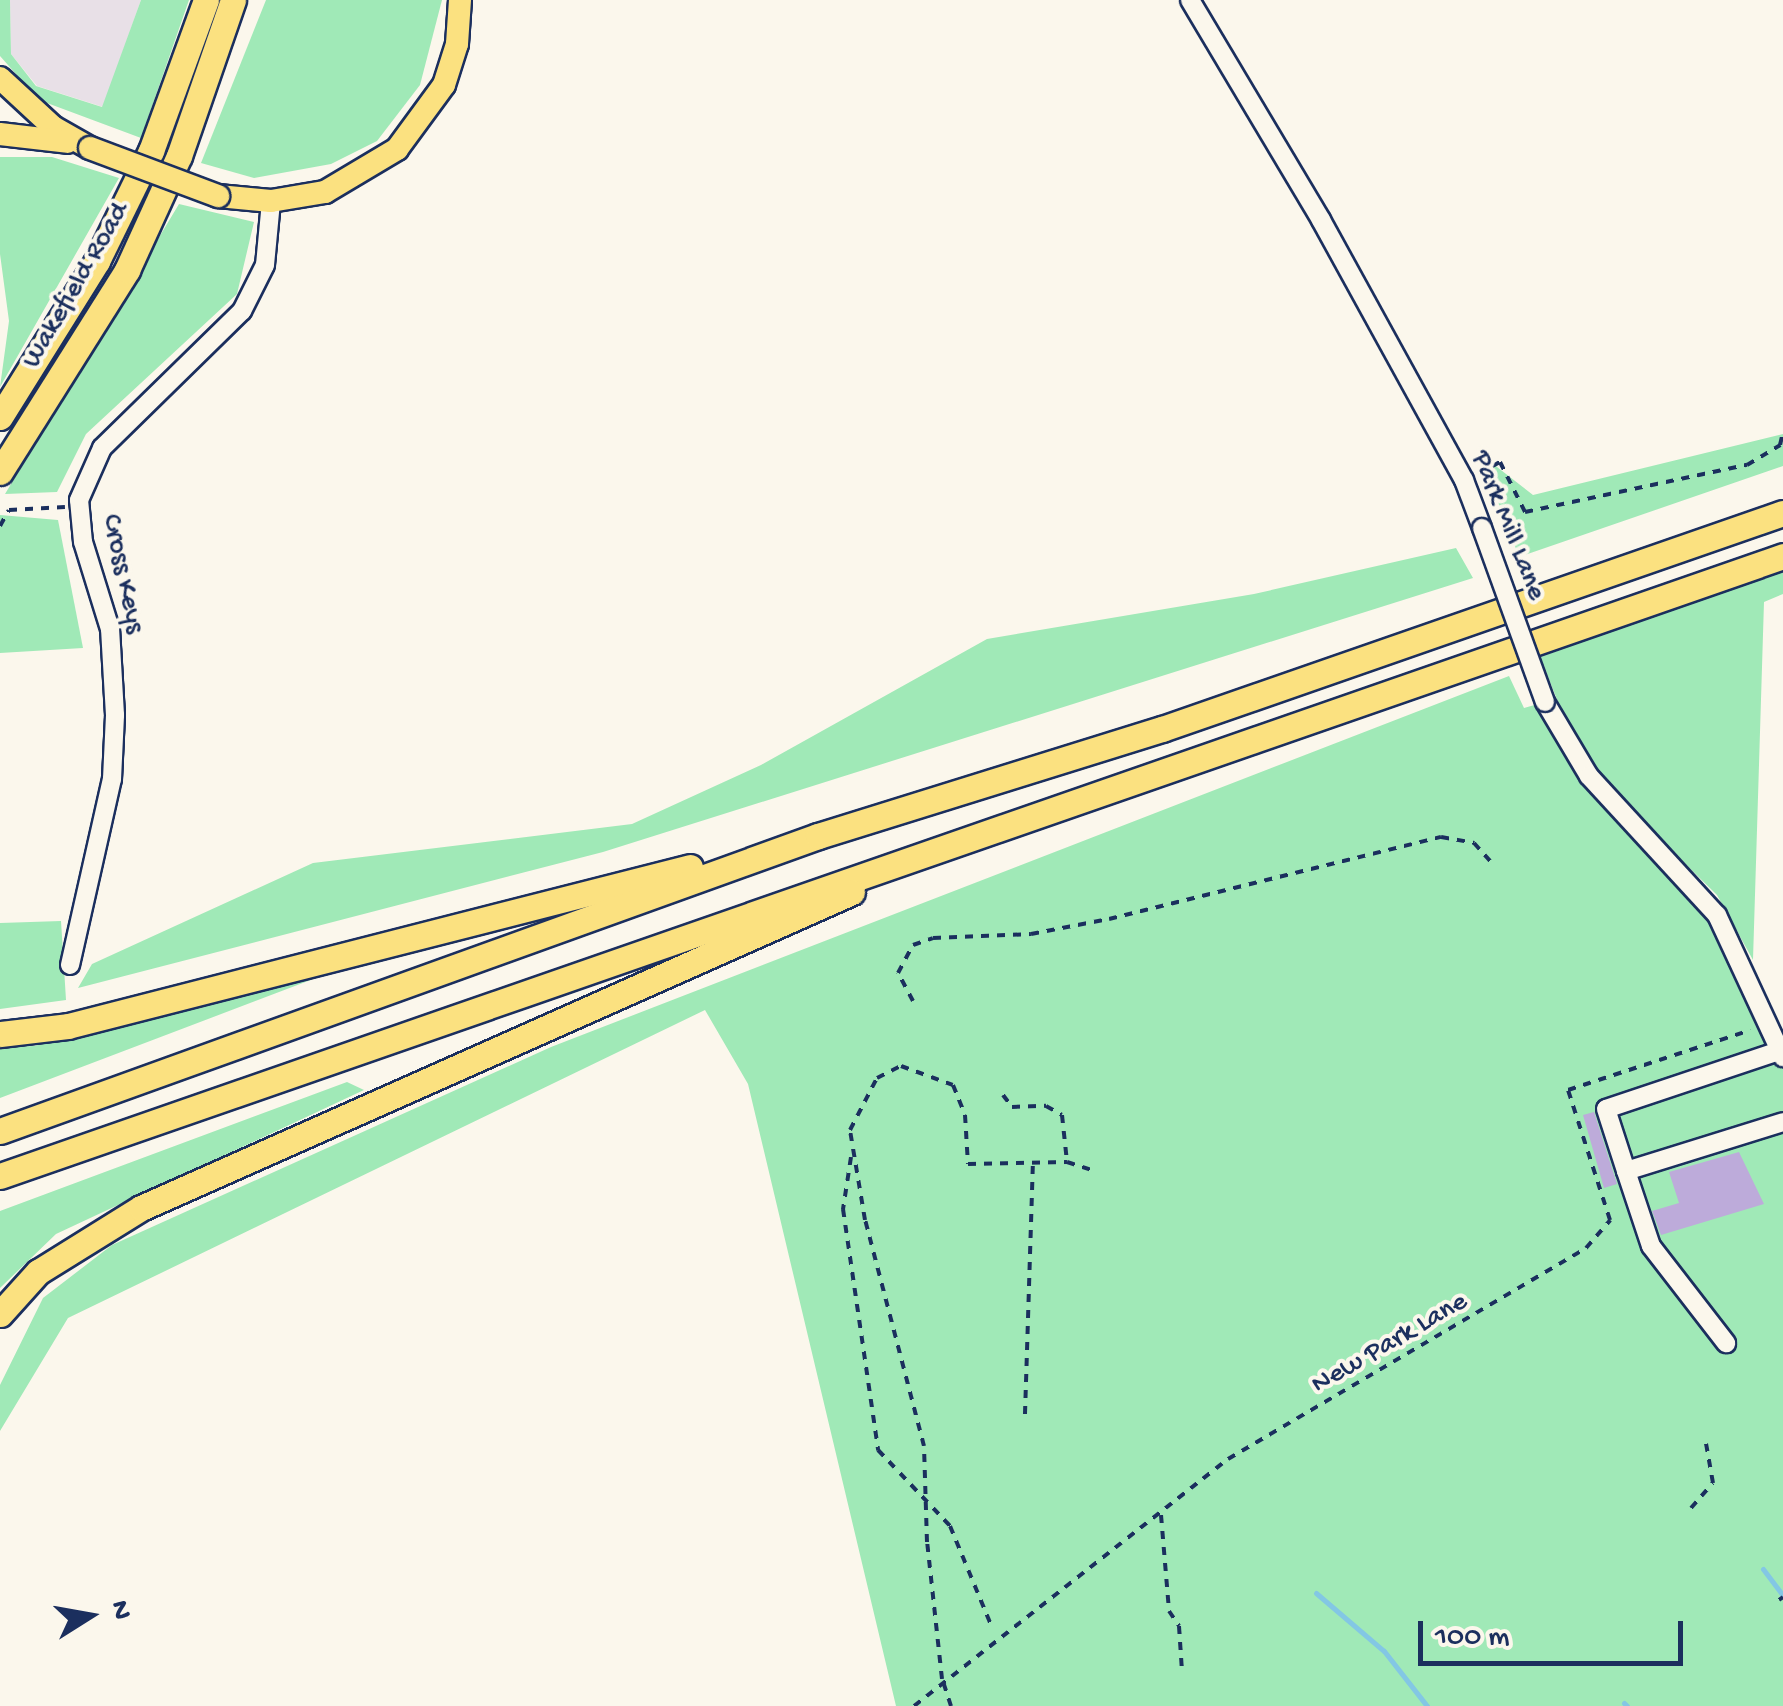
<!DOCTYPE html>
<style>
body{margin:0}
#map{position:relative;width:1783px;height:1706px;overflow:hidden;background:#fbf7ec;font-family:"Gochi Hand",sans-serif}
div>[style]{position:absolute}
.built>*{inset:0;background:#e8e0e7}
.green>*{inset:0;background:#a0e9b7}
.stream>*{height:5px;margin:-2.5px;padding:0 2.5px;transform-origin:2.5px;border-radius:2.5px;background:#83c7e4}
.building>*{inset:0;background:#bdabda}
.path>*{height:4px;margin-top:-2px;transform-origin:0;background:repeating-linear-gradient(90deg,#1b2f5e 0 8px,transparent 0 16px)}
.roads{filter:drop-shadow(2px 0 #1b2f5e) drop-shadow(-2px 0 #1b2f5e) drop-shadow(0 2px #1b2f5e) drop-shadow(0 -2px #1b2f5e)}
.minor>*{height:18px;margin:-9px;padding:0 9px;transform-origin:9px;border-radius:9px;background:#fbf7ec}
.major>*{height:22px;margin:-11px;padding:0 11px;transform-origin:11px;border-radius:11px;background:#fbe180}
.highway>*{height:25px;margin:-12.5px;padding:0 12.5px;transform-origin:12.5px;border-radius:12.5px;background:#fbe180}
.bridges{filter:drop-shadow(2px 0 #1b2f5e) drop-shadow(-2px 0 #1b2f5e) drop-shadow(0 2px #1b2f5e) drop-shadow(0 -2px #1b2f5e)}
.minor-bridge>*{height:18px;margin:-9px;padding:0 9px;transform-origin:9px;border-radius:9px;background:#fbf7ec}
.major-bridge>*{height:22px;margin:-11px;padding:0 11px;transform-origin:11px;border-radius:11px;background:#fbe180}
span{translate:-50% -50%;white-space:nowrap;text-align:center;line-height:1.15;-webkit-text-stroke:8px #fbf7ec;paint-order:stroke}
.street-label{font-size:28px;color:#1b2f5e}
.north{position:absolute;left:40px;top:1566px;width:100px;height:100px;-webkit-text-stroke:8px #fbf7ec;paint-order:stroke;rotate:79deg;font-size:28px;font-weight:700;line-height:40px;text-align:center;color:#1b2f5e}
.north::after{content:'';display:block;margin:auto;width:35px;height:45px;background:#1b2f5e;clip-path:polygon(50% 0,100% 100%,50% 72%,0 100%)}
.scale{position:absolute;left:1418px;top:1621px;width:265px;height:45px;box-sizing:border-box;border:5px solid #1b2f5e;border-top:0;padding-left:12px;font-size:30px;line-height:35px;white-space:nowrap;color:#1b2f5e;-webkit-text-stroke:8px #fbf7ec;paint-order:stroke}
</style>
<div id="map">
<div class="built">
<div style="clip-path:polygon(10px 0,141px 0,103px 107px,37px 86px,11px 54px)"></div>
</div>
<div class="green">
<div style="clip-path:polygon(0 0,10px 0,11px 54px,36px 86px,102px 107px,141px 0,189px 0,141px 138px,39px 100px,0 56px)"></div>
<div style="clip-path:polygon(266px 0,442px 0,420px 85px,377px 141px,331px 164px,254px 178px,201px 163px)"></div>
<div style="clip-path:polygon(0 157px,52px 157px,119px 178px,0 387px,9px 321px,0 254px)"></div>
<div style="clip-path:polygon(179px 204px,254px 222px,237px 294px,86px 434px,57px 492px,5px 494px)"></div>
<div style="clip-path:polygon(1783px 434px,1783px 466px,1519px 557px,1479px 453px,1533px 495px)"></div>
<div style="clip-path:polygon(0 515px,58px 520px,83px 648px,0 653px)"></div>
<div style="clip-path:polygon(1456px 548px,1473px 578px,603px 852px,78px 988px,92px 964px,313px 863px,632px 824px,761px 765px,987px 639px,1254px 594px)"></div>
<div style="clip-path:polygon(1783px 571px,1783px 594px,1764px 602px,1753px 960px,1717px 895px,1617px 797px,1570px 732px,1540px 657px)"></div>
<div style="clip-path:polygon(1509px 676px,1524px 708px,1545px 702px,1564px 741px,1696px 887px,1783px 1057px,1783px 1706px,896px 1706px,748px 1084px,705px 1010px,68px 1318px,0 1431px,0 1385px,43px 1298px,112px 1245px,551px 1047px)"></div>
<div style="clip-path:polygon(61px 921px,66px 1000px,0 1009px,0 923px)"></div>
<div style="clip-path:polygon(345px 967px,0 1098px,0 1047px,34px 1046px)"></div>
<div style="clip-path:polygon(347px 1082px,364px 1090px,56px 1234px,0 1288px,0 1211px)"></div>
</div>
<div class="stream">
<div style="left:1763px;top:1569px;width:34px;rotate:53deg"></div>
<div style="left:1316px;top:1593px;width:89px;rotate:40.5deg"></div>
<div style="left:1384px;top:1651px;width:70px;rotate:52deg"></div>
<div style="left:1624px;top:1703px;width:4px;rotate:45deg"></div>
</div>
<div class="building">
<div style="clip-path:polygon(1594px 1112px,1617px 1184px,1604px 1188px,1583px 1115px)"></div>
<div style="clip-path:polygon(1739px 1152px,1764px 1204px,1661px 1235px,1652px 1211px,1679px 1203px,1669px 1172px)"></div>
</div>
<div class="path">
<div style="left:1478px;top:474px;width:25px;rotate:-29deg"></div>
<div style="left:1500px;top:462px;width:56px;rotate:63.4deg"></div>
<div style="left:1525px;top:512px;width:227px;rotate:-12deg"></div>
<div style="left:1747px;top:465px;width:39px;rotate:-31deg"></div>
<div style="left:1780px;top:445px;width:13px;rotate:-77deg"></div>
<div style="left:0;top:526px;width:18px;rotate:-61deg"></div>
<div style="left:9px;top:510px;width:56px;rotate:-3.1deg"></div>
<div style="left:913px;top:1001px;width:32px;rotate:-118deg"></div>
<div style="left:898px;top:973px;width:32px;rotate:-62deg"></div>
<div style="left:913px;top:945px;width:21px;rotate:-19deg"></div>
<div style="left:933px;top:938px;width:98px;rotate:-2.3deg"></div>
<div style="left:1031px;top:934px;width:79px;rotate:-10.9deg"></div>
<div style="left:1109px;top:919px;width:342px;rotate:-13.9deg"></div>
<div style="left:1441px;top:837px;width:34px;rotate:10deg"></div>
<div style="left:1474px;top:843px;width:24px;rotate:48deg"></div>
<div style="left:1003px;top:1095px;width:15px;rotate:53deg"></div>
<div style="left:1012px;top:1107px;width:34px;rotate:-2deg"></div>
<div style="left:1046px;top:1106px;width:18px;rotate:29deg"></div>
<div style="left:1062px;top:1115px;width:47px;rotate:83.9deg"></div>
<div style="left:851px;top:1157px;width:53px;rotate:98.7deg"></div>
<div style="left:843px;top:1209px;width:244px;rotate:81.7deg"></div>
<div style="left:878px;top:1450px;width:105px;rotate:46.5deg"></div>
<div style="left:950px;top:1526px;width:107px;rotate:67.5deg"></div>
<div style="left:1025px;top:1414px;width:250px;rotate:-88.2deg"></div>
<div style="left:1691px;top:1508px;width:33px;rotate:-49deg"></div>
<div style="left:1713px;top:1483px;width:40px;rotate:-100deg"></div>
<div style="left:1161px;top:1515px;width:96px;rotate:85.2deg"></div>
<div style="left:1169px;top:1611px;width:18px;rotate:56deg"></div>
<div style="left:1179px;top:1626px;width:45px;rotate:86.2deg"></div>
<div style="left:1779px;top:1600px;width:5px;rotate:-37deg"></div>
<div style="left:914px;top:1706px;width:400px;rotate:-38.2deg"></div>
<div style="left:1228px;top:1459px;width:416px;rotate:-30.5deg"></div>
<div style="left:1586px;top:1248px;width:37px;rotate:-49deg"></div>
<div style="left:1610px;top:1220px;width:137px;rotate:-107.9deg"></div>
<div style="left:1568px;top:1090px;width:192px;rotate:-18.2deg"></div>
<div style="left:951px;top:1706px;width:28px;rotate:-108deg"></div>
<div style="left:942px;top:1679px;width:138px;rotate:-96.2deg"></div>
<div style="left:927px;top:1542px;width:96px;rotate:-91.8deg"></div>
<div style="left:924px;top:1446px;width:234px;rotate:-104.6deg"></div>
<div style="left:865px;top:1220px;width:91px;rotate:-99.5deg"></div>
<div style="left:850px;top:1130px;width:59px;rotate:-62.6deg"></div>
<div style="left:877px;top:1078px;width:27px;rotate:-27deg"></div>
<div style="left:901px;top:1066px;width:55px;rotate:20.1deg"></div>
<div style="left:953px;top:1085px;width:32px;rotate:68deg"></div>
<div style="left:965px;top:1115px;width:49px;rotate:86.5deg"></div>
<div style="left:968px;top:1164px;width:99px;rotate:-1.2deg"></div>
<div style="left:1067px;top:1162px;width:28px;rotate:18deg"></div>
</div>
<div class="roads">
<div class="minor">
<div style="left:1190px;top:0;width:256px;rotate:59.2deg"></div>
<div style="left:1321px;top:220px;width:297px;rotate:61.2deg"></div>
<div style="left:1464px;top:480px;width:51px;rotate:69.4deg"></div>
<div style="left:1545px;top:702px;width:86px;rotate:59.3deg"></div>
<div style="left:1589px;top:776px;width:189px;rotate:47.4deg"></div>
<div style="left:1717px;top:915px;width:157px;rotate:65.1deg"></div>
<div style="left:70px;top:965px;width:191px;rotate:-77.3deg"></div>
<div style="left:112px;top:779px;width:64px;rotate:-87.3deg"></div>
<div style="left:115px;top:715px;width:86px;rotate:-93.3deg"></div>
<div style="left:110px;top:629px;width:91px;rotate:-107.2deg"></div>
<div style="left:83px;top:542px;width:42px;rotate:-95.4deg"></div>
<div style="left:79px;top:500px;width:57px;rotate:-66.1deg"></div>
<div style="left:102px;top:448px;width:196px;rotate:-44.4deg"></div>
<div style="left:242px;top:311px;width:51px;rotate:-63.4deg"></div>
<div style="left:265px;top:265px;width:64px;rotate:-84.6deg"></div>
<div style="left:1779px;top:1051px;width:182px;rotate:161.5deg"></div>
<div style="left:1606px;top:1109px;width:65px;rotate:72.1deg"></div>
<div style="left:1626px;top:1171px;width:164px;rotate:-17.3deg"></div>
<div style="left:1626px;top:1171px;width:79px;rotate:71.6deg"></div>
<div style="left:1651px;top:1246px;width:123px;rotate:52.3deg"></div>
</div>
<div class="major">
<div style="left:0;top:78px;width:72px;rotate:42.8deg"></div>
<div style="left:53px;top:127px;width:43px;rotate:29.6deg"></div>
<div style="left:0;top:134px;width:68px;rotate:6.7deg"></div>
<div style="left:218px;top:196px;width:53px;rotate:5.4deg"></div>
<div style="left:271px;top:201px;width:55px;rotate:-9.5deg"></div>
<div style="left:325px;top:192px;width:84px;rotate:-30.8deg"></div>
<div style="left:397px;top:149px;width:79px;rotate:-53.7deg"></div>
<div style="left:444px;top:85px;width:43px;rotate:-72.4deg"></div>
<div style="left:457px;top:44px;width:44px;rotate:-86.1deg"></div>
</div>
<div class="highway">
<div style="left:0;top:417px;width:184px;rotate:-58.1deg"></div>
<div style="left:97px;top:261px;width:123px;rotate:-63.9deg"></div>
<div style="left:151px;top:151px;width:161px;rotate:-70deg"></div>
<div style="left:0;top:472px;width:239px;rotate:-57.8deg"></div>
<div style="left:127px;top:270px;width:125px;rotate:-65.5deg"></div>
<div style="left:179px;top:156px;width:165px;rotate:-70.9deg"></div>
<div style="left:0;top:1034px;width:68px;rotate:-6.7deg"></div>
<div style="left:68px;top:1026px;width:642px;rotate:-14.34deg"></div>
<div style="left:0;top:1131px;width:870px;rotate:-19.83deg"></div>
<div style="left:818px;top:836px;width:360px;rotate:-17.3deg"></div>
<div style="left:1162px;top:729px;width:657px;rotate:-19.18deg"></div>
<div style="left:0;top:1176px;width:1888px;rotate:-19.17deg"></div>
<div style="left:0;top:1314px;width:57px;rotate:-47.9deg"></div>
<div style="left:38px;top:1272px;width:121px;rotate:-31.9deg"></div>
<div style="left:141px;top:1208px;width:778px;rotate:-23.96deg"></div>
</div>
</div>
<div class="bridges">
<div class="minor-bridge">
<div style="left:1482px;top:528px;width:185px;rotate:70.1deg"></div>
</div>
<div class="major-bridge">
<div style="left:90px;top:148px;width:137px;rotate:20.6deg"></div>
</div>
</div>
<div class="street-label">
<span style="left:77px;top:286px;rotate:-60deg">Wakefield Road</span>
<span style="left:1507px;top:526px;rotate:68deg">Park Mill Lane</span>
<span style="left:122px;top:574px;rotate:78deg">Cross Keys</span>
<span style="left:1390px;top:1344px;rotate:-30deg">New Park Lane</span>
</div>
<div class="north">N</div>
<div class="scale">100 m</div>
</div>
